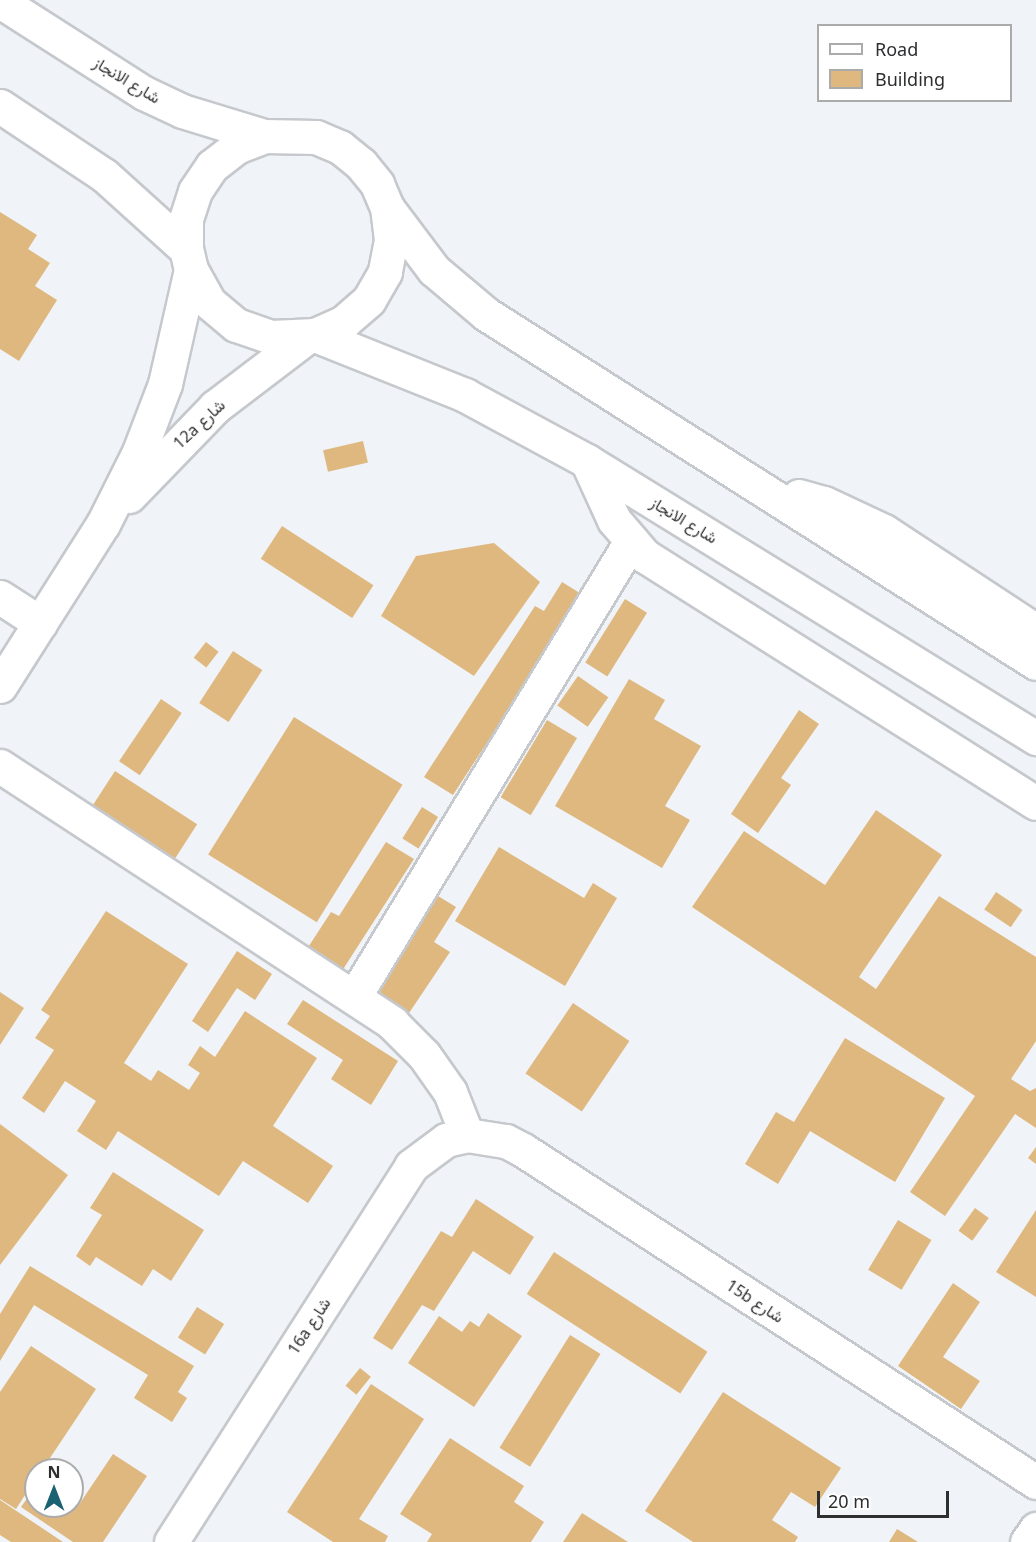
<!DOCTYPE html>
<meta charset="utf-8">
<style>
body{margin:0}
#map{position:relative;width:1036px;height:1542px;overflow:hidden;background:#f0f3f7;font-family:"Noto Sans",Vazirmatn,sans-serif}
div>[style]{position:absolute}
.building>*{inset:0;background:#dfb87f;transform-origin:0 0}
.roads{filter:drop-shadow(2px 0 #c5c8cc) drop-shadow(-2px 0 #c5c8cc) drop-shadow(0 2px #c5c8cc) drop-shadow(0 -2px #c5c8cc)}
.minor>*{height:33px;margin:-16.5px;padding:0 16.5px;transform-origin:16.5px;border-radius:16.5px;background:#fff}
span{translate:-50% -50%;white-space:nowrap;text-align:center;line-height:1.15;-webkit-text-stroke:6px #fff;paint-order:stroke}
.street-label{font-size:16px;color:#2d2e30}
.legend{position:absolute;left:817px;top:24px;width:195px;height:78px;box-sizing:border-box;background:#fff;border:2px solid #ababac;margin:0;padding:8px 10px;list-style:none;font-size:18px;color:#2d2e30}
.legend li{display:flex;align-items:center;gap:12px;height:30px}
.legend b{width:30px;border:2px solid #ababac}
.north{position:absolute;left:24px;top:1458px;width:60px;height:60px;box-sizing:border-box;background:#fff;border:2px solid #ababac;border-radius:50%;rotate:0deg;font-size:16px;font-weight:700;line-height:24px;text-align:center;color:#2d2e30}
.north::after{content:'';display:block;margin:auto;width:21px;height:27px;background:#1a6171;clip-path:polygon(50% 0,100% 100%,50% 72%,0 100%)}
.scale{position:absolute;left:817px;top:1491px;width:132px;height:27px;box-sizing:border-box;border:3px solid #2d2e30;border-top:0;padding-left:8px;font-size:18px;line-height:21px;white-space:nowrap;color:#2d2e30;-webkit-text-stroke:4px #fff;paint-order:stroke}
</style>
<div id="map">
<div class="building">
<div style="clip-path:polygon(0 212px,37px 235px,28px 249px,50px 263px,35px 286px,57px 300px,19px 361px,0 349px)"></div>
<div style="left:363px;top:441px;width:22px;height:41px;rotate:77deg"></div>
<div style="left:282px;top:526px;width:109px;height:39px;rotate:33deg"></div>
<div style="clip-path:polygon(494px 543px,540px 582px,474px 676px,381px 616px,416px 556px)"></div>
<div style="clip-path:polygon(562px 582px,583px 595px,453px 795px,424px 777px,535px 606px,544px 611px)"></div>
<div style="left:625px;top:599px;width:26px;height:75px;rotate:32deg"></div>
<div style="left:206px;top:642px;width:16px;height:20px;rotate:38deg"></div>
<div style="left:233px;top:651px;width:35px;height:62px;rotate:33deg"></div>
<div style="left:578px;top:676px;width:37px;height:36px;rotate:35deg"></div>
<div style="clip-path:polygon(629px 679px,665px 700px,654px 719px,701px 746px,665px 806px,690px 820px,662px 868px,555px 806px)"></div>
<div style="left:161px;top:699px;width:25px;height:75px;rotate:34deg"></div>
<div style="clip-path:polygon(799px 710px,819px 724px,781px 778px,791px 785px,758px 833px,731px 814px)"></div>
<div style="left:294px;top:717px;width:128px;height:162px;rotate:32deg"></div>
<div style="left:547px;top:720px;width:35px;height:90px;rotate:31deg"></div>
<div style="left:115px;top:771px;width:98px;height:44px;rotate:33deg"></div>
<div style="left:422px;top:807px;width:19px;height:37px;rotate:32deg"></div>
<div style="clip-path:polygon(876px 810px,942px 855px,859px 977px,876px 989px,939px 896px,1036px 957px,1036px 1041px,1011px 1079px,1030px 1091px,1036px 1088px,1036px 1128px,1015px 1114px,945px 1216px,910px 1192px,975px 1096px,692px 907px,744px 831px,825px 885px)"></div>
<div style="clip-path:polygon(386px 842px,414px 859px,340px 974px,305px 952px,331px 912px,339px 916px)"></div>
<div style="clip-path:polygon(499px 847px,584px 898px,593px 883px,617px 898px,565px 986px,455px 921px)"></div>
<div style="left:996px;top:892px;width:32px;height:21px;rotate:34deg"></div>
<div style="clip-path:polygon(438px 896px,456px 907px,434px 942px,450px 952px,407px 1016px,373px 994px)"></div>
<div style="clip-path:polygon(106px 911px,188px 964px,124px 1063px,151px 1081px,158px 1070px,189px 1090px,200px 1073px,188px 1065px,200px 1046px,215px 1057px,245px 1011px,317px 1058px,273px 1126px,333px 1166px,308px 1203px,243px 1161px,219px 1196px,118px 1131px,106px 1150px,77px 1131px,96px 1101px,65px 1081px,44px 1113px,22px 1098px,54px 1050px,35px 1038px,50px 1016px,41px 1010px)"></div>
<div style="clip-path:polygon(237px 951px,272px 974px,255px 1000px,237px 988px,208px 1032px,192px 1021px)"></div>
<div style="clip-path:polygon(0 992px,24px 1008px,0 1045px)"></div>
<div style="clip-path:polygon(303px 1000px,398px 1061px,371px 1105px,331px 1079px,343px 1060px,287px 1024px)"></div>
<div style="left:573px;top:1003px;width:68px;height:85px;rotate:34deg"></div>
<div style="clip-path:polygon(845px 1038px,945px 1098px,895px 1182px,810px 1131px,778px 1184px,745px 1164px,776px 1112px,794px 1122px)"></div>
<div style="clip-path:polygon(0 1124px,68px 1175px,0 1265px)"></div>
<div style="clip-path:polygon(1036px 1147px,1036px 1164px,1028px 1158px)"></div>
<div style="clip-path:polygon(113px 1172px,204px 1230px,171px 1281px,153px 1269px,142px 1286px,96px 1257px,90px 1266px,76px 1256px,102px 1215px,90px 1208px)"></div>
<div style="clip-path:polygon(476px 1199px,534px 1237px,510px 1275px,473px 1251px,434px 1311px,422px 1305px,392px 1350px,373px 1338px,441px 1231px,452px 1237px)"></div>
<div style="left:975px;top:1208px;width:17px;height:28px;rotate:36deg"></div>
<div style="clip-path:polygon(1036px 1210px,1036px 1297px,996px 1272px)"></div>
<div style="left:898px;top:1220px;width:39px;height:58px;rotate:31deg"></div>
<div style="left:554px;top:1252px;width:183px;height:50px;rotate:33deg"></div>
<div style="clip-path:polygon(30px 1266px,194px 1366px,178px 1392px,187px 1398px,172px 1422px,134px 1398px,148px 1375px,34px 1305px,0 1361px,0 1314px)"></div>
<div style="clip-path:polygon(953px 1283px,980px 1302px,943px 1357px,980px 1381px,961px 1409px,898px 1366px)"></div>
<div style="left:197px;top:1307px;width:32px;height:36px;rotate:32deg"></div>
<div style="clip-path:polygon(488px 1313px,522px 1336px,474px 1407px,408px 1363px,439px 1316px,462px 1332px,470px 1321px,479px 1327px)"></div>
<div style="left:570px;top:1335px;width:36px;height:133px;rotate:32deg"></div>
<div style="clip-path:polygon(31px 1346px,96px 1389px,42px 1470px,36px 1470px,36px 1478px,16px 1509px,0 1499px,0 1392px)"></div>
<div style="left:360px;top:1368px;width:14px;height:23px;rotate:39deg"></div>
<div style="clip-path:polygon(371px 1384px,424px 1419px,359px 1519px,388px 1536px,385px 1542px,333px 1542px,287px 1512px)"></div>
<div style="clip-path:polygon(723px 1392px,841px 1468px,815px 1507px,791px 1492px,772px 1520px,798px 1537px,795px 1542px,693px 1542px,645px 1511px)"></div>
<div style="clip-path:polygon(450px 1438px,524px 1486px,514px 1502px,544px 1522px,531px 1542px,427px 1542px,432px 1534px,400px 1514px)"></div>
<div style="clip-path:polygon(113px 1454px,147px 1476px,103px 1542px,73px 1542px,21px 1507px,36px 1486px,36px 1506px,72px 1506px,72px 1502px,78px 1506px)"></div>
<div style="clip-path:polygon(0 1500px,63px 1542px,11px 1542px,0 1535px)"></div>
<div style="clip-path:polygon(582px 1513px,609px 1530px,628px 1542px,563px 1542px)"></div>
<div style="clip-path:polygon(897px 1529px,918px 1542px,889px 1542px)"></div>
</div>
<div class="roads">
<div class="minor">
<div style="left:0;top:1px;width:171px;rotate:32.6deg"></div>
<div style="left:144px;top:93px;width:42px;rotate:25.3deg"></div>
<div style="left:182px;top:111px;width:86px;rotate:17deg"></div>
<div style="left:264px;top:136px;width:52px;rotate:1.1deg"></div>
<div style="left:316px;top:137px;width:26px;rotate:23deg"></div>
<div style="left:340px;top:147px;width:27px;rotate:39deg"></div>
<div style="left:361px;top:164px;width:26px;rotate:51deg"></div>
<div style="left:377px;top:184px;width:25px;rotate:67deg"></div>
<div style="left:387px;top:207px;width:33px;rotate:83deg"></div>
<div style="left:391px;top:240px;width:33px;rotate:101deg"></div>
<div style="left:385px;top:272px;width:32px;rotate:120deg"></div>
<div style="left:369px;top:300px;width:33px;rotate:139deg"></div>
<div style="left:344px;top:322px;width:32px;rotate:156deg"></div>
<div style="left:315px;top:335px;width:44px;rotate:177.4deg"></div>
<div style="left:271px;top:337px;width:37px;rotate:-161deg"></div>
<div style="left:236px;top:325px;width:35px;rotate:-140deg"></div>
<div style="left:209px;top:302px;width:37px;rotate:-119deg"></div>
<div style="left:191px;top:270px;width:22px;rotate:-103deg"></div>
<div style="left:186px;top:249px;width:30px;rotate:-90deg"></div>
<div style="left:186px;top:219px;width:29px;rotate:-72deg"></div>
<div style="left:195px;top:191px;width:30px;rotate:-56deg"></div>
<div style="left:212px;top:166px;width:31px;rotate:-38deg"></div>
<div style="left:236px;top:147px;width:30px;rotate:-21deg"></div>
<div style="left:0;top:106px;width:125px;rotate:33.6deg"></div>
<div style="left:104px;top:175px;width:110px;rotate:42.1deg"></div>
<div style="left:388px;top:209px;width:76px;rotate:53deg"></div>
<div style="left:434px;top:270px;width:68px;rotate:40.2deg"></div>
<div style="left:486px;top:314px;width:651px;rotate:32.4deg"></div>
<div style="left:315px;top:335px;width:162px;rotate:21.8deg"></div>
<div style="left:465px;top:395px;width:139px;rotate:28.4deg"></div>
<div style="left:587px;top:461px;width:528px;rotate:31.67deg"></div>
<div style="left:587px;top:461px;width:65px;rotate:65.4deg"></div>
<div style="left:614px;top:520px;width:48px;rotate:49.3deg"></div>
<div style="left:645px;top:556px;width:462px;rotate:32.3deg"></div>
<div style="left:129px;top:496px;width:124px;rotate:-46deg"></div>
<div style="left:215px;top:407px;width:116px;rotate:-37.3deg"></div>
<div style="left:799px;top:496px;width:26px;rotate:16deg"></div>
<div style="left:824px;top:503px;width:66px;rotate:25deg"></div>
<div style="left:884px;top:531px;width:182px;rotate:33.3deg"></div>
<div style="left:0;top:597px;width:48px;rotate:33deg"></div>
<div style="left:0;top:686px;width:192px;rotate:-57.6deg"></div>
<div style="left:103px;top:524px;width:80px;rotate:-63.4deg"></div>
<div style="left:139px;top:452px;width:73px;rotate:-69.1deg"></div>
<div style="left:165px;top:384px;width:117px;rotate:-77.2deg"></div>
<div style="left:0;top:766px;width:469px;rotate:33.2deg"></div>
<div style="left:392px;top:1023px;width:45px;rotate:45deg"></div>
<div style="left:424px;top:1055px;width:45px;rotate:54.9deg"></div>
<div style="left:450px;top:1092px;width:46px;rotate:68.4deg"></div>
<div style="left:354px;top:997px;width:534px;rotate:-58.72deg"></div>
<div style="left:171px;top:1542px;width:446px;rotate:-57.4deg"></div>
<div style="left:411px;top:1166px;width:44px;rotate:-36.6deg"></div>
<div style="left:446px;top:1140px;width:22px;rotate:-13deg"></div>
<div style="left:467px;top:1135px;width:39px;rotate:9deg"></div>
<div style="left:506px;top:1141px;width:19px;rotate:28deg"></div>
<div style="left:523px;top:1150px;width:611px;rotate:32.91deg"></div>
<div style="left:1027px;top:1542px;width:16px;rotate:-55deg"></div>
</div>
</div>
<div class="street-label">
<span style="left:127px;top:80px;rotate:31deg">شارع الانجاز</span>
<span style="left:199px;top:424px;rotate:-43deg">12a شارع</span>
<span style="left:684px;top:520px;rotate:31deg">شارع الانجاز</span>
<span style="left:755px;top:1301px;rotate:33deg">15b شارع</span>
<span style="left:309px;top:1326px;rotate:-57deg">16a شارع</span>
</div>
<ul class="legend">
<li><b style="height:8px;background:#fff"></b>Road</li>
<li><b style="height:16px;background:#dfb87f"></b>Building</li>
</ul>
<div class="north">N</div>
<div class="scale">20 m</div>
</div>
